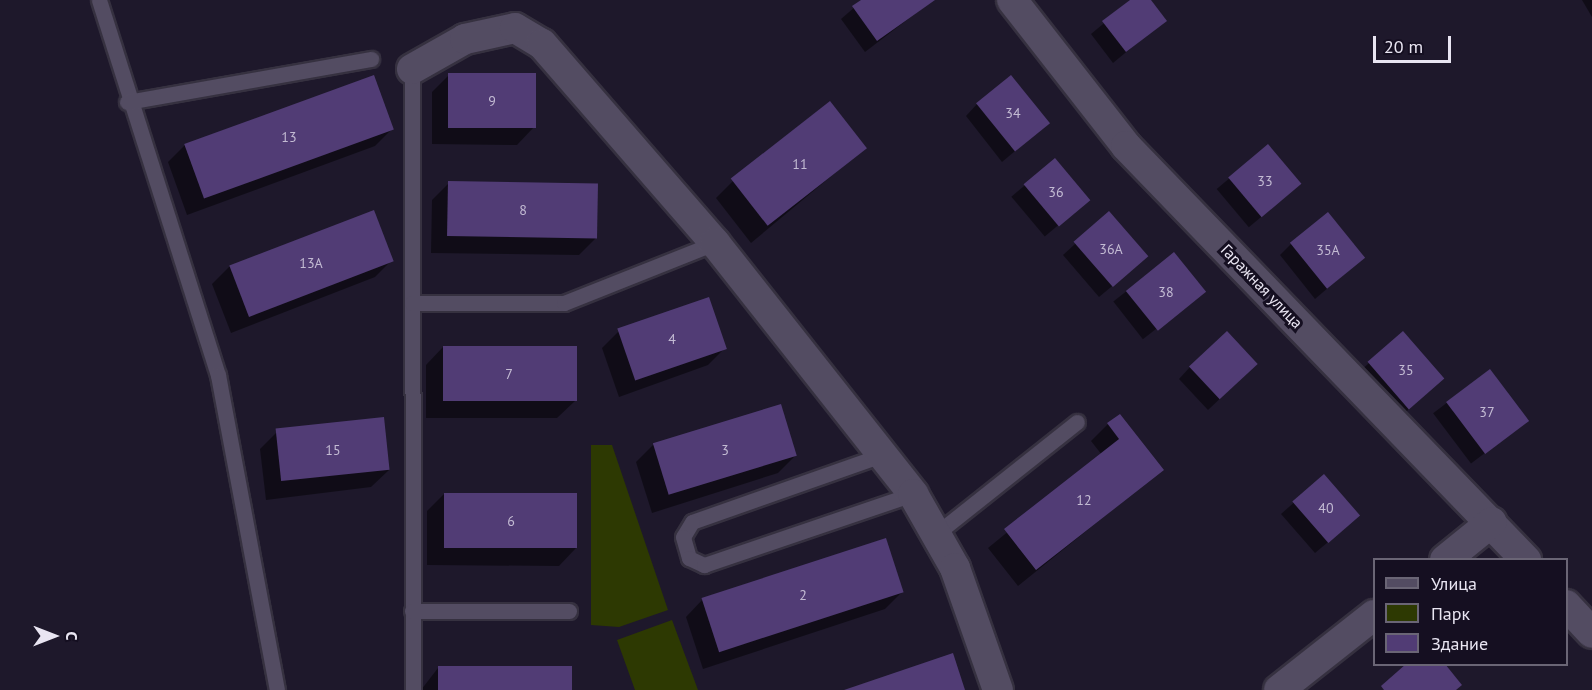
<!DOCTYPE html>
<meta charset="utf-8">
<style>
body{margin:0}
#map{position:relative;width:1592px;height:690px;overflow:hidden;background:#1e182b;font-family:"PT Sans",sans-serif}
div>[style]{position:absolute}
.green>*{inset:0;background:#2d3902}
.shadow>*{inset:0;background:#0007;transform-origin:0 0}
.building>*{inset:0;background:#513c75;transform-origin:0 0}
.roads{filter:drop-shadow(2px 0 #363140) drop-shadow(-2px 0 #363140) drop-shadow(0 2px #363140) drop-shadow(0 -2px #363140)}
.lane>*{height:15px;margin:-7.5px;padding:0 7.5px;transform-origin:7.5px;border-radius:7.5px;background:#534c62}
.street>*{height:30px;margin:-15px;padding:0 15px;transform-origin:15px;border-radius:15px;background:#534c62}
span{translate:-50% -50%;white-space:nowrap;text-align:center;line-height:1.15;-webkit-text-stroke:6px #150f21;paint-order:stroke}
.number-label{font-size:14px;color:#c3bbd3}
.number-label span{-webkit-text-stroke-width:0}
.street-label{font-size:16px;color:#e9e5f2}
.legend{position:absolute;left:1373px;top:558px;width:195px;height:108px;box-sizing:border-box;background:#150f21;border:2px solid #6a6575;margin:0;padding:8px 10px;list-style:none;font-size:18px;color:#e9e5f2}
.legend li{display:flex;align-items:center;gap:12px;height:30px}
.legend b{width:30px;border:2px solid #6a6575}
.north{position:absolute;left:24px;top:606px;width:60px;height:60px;-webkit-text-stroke:4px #150f21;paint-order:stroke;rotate:90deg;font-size:16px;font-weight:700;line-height:24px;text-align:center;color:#e9e5f2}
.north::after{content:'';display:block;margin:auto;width:21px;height:27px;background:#e9e5f2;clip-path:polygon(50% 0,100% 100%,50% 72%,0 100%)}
.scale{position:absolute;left:1373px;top:36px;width:78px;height:27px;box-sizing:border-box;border:3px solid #e9e5f2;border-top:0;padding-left:8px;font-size:18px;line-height:21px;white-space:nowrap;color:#e9e5f2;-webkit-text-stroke:4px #150f21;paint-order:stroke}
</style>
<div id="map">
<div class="green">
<div style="clip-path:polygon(591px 445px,612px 445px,668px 610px,619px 627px,591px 625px)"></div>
<div style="clip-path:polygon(672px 620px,698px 690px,635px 690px,617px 640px)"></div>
</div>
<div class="shadow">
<div style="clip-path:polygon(863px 0,933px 0,865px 52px,841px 19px)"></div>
<div style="clip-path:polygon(1132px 0,1149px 0,1165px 20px,1113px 63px,1091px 34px)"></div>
<div style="clip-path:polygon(1582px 0,1592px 0,1592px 17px)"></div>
<div style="clip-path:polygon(449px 75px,534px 127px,517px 145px,432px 144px,432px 92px)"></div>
<div style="clip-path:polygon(977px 104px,1048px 123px,1002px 162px,966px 116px)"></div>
<div style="clip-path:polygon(392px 129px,375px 146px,187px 215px,168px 162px,185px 145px)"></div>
<div style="left:1268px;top:146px;width:50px;height:67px;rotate:50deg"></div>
<div style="clip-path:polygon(865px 148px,751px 243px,716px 198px,733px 181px)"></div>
<div style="left:1055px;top:160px;width:52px;height:57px;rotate:50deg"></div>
<div style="clip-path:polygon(449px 183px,596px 238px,579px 255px,431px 253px,432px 200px)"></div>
<div style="clip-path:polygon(1109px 213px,1134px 268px,1099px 297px,1063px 255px)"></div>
<div style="clip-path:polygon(1291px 244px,1363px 258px,1315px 299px,1280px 255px)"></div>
<div style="left:1174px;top:254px;width:48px;height:77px;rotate:52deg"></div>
<div style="clip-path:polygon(392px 260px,375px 277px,231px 333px,212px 284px,229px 267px)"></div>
<div style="clip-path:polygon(619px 331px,725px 348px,708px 365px,619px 397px,602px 348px)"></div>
<div style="clip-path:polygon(443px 347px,575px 401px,557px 418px,426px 418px,426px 365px)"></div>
<div style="clip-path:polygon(1369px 363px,1442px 379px,1397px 420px,1357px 374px)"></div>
<div style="clip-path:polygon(1190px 367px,1244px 376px,1208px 410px,1179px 379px)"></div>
<div style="left:1489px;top:371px;width:63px;height:70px;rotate:53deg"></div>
<div style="clip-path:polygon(1108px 424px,1162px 470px,1018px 586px,988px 548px,1102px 455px,1091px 441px)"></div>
<div style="clip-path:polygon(277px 432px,389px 470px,371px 487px,266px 500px,260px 449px)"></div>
<div style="clip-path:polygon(653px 445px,795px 456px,778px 473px,652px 513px,636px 462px)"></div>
<div style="clip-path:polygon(1324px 476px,1346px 527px,1315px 553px,1281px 514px)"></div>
<div style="clip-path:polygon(444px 494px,576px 548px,559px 566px,427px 565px,427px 511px)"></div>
<div style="clip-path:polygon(902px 592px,885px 609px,703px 669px,686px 617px,703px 599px)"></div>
<div style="clip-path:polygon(438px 668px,571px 690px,421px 690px)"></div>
</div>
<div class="building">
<div style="clip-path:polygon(861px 0,935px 0,877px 41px,852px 6px)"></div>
<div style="clip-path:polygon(1130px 0,1151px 0,1167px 21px,1126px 52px,1102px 21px)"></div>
<div style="left:448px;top:73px;width:88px;height:55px"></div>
<div style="left:374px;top:75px;width:58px;height:202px;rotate:70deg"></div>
<div style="left:1011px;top:75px;width:62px;height:45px;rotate:51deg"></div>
<div style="left:830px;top:101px;width:60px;height:126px;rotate:52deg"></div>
<div style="left:1268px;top:144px;width:52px;height:52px;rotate:50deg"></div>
<div style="left:1055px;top:158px;width:55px;height:41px;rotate:50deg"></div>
<div style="left:448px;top:181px;width:150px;height:55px;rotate:1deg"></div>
<div style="left:374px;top:210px;width:55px;height:155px;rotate:69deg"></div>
<div style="left:1109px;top:211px;width:60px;height:47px;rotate:49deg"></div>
<div style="left:1328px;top:212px;width:59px;height:49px;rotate:51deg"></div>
<div style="left:1174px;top:252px;width:51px;height:62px;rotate:51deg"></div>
<div style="left:709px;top:297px;width:55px;height:97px;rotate:71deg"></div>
<div style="left:1227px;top:331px;width:45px;height:52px;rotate:47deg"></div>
<div style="left:1403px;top:331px;width:63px;height:47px;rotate:49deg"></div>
<div style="left:443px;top:346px;width:134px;height:55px"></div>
<div style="left:1490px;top:369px;width:65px;height:55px;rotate:53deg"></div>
<div style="left:781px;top:404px;width:54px;height:134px;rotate:73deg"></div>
<div style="clip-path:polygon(1120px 414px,1164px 470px,1036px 570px,1004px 529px,1119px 439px,1107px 423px)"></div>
<div style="left:384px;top:417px;width:53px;height:109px;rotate:84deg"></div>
<div style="left:1324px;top:474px;width:55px;height:42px;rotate:49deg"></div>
<div style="left:444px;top:493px;width:133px;height:55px"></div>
<div style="left:886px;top:538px;width:57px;height:194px;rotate:72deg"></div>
<div style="clip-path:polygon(953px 653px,965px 690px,844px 690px)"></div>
<div style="clip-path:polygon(1406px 664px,1445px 664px,1462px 685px,1456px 690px,1384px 690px,1381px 686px)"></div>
<div style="left:438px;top:666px;width:134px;height:24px"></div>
</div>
<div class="roads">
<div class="lane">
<div style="left:99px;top:0;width:393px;rotate:72.4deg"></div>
<div style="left:218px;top:375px;width:320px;rotate:79.4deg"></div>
<div style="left:412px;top:69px;width:621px;rotate:89.91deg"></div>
<div style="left:127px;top:102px;width:248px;rotate:-10deg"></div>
<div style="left:412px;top:303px;width:152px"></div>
<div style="left:564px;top:303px;width:162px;rotate:-21.7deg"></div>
<div style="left:882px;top:455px;width:201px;rotate:160.6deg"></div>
<div style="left:692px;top:522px;width:17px;rotate:121deg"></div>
<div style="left:683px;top:537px;width:22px;rotate:74deg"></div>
<div style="left:689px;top:558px;width:17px;rotate:25deg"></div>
<div style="left:704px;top:565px;width:221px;rotate:-18.8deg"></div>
<div style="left:936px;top:534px;width:180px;rotate:-38.5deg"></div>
<div style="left:412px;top:611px;width:157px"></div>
</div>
<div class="street">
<div style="left:1012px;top:0;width:185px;rotate:52deg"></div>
<div style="left:1126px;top:146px;width:576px;rotate:45.99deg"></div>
<div style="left:412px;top:69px;width:61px;rotate:-29.5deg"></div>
<div style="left:465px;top:39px;width:51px;rotate:-12.4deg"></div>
<div style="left:515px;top:28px;width:31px;rotate:31deg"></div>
<div style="left:542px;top:44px;width:264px;rotate:49deg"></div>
<div style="left:715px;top:243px;width:320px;rotate:51.7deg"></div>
<div style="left:913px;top:494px;width:85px;rotate:60.4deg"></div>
<div style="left:955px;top:568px;width:129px;rotate:70.6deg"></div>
<div style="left:1445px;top:560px;width:60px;rotate:-39deg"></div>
<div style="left:1566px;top:605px;width:38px;rotate:47deg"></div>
<div style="left:1279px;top:690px;width:121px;rotate:-38.3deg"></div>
</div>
</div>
<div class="number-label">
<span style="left:492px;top:101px">9</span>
<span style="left:1013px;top:113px">34</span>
<span style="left:289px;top:137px">13</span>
<span style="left:800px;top:164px">11</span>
<span style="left:1265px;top:181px">33</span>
<span style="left:1056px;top:192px">36</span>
<span style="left:523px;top:210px">8</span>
<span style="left:1111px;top:249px">36А</span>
<span style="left:1328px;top:250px">35А</span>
<span style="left:311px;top:263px">13А</span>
<span style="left:1166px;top:292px">38</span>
<span style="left:672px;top:339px">4</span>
<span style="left:1406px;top:370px">35</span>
<span style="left:509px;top:374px">7</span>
<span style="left:1487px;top:412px">37</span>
<span style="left:333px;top:450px">15</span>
<span style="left:725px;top:450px">3</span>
<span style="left:1084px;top:500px">12</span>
<span style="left:1326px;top:508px">40</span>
<span style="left:511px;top:521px">6</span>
<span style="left:803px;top:595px">2</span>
</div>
<div class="street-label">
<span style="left:1262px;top:286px;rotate:46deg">Гаражная улица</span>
</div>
<ul class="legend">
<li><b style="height:8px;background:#534c62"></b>Улица</li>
<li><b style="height:16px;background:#2d3902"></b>Парк</li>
<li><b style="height:16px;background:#513c75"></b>Здание</li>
</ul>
<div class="north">С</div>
<div class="scale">20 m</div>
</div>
